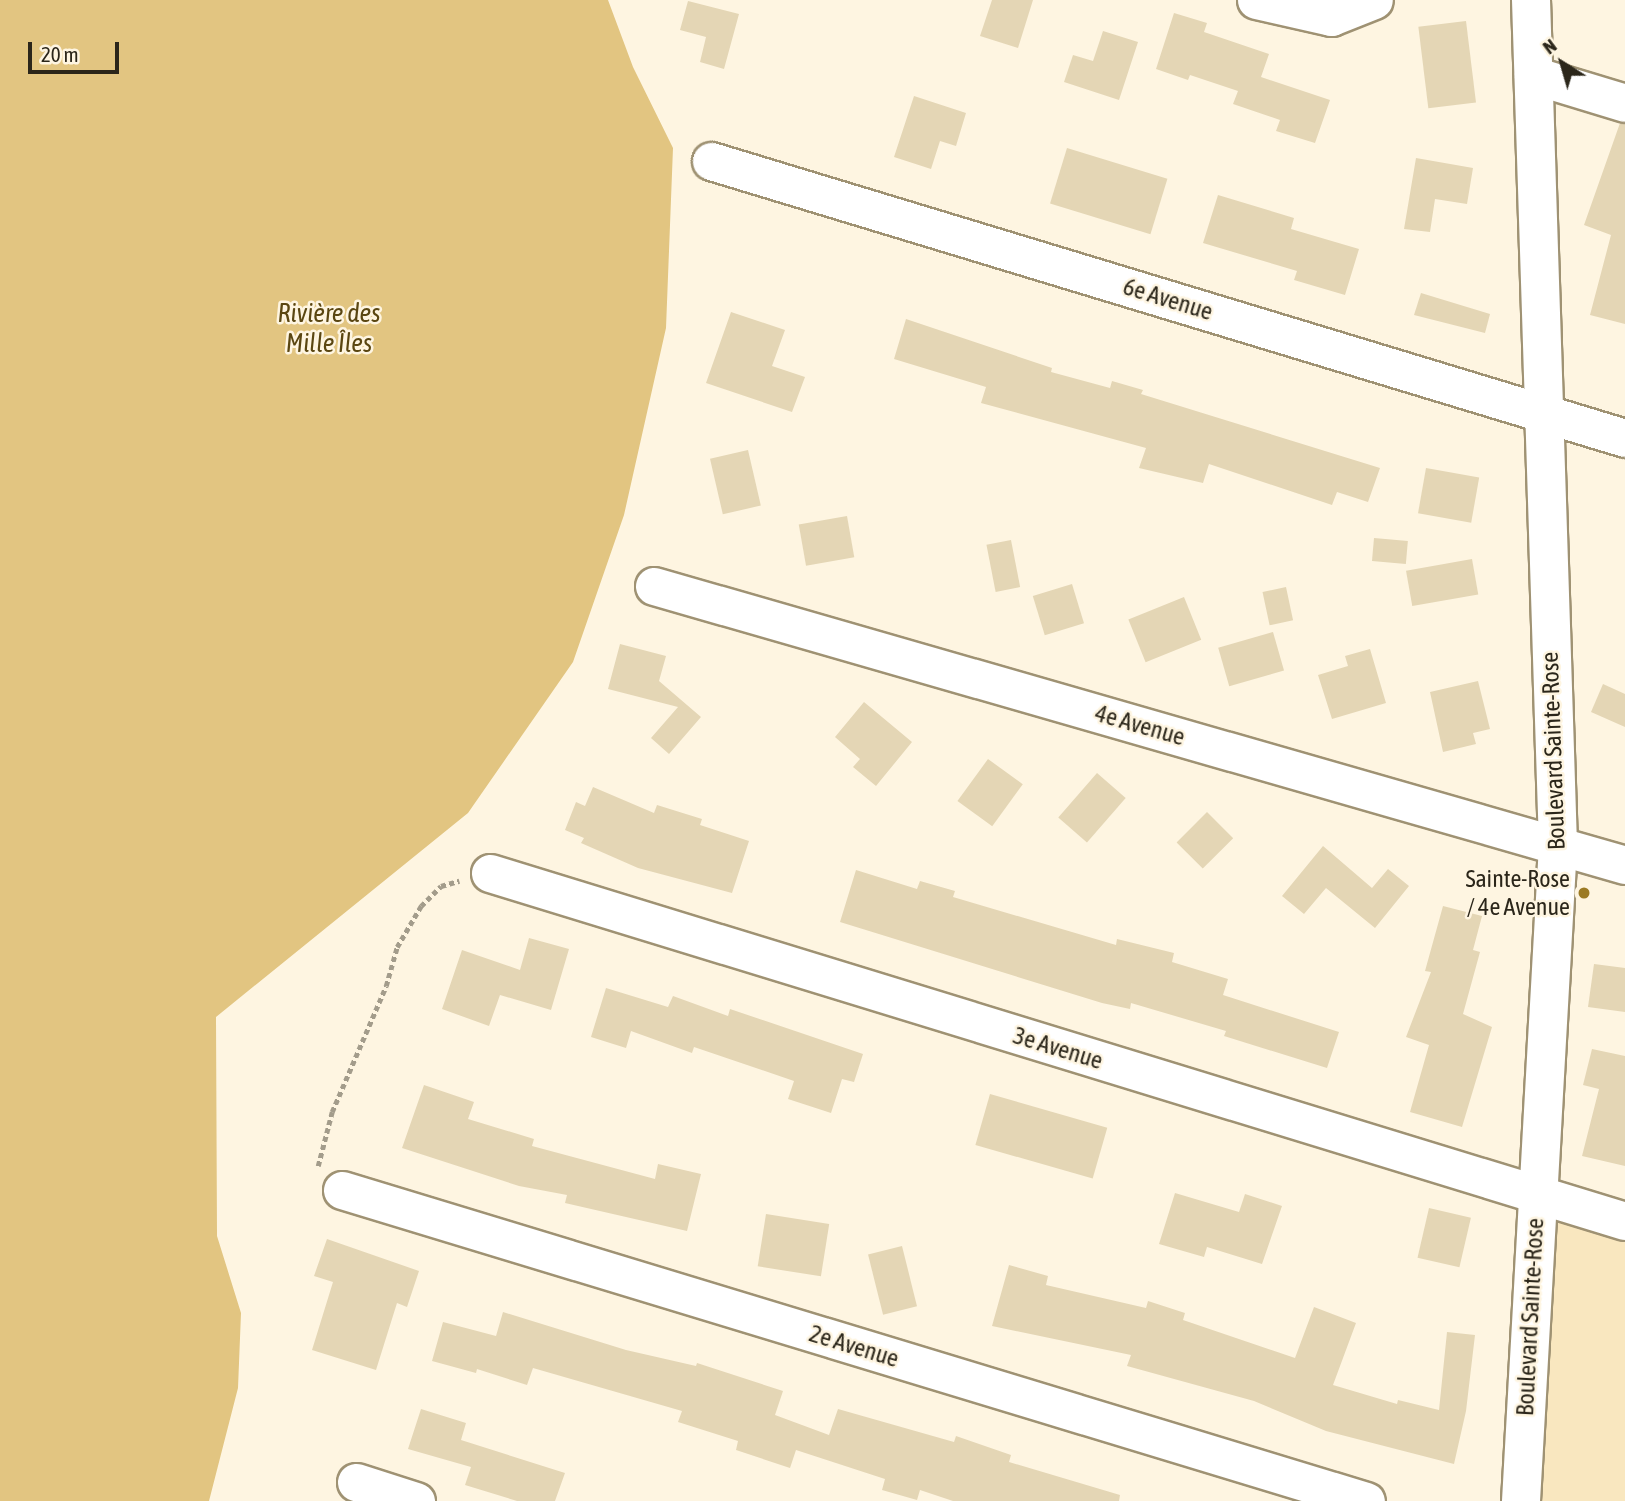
<!DOCTYPE html>
<meta charset="utf-8">
<style>
body{margin:0}
#map{position:relative;width:1625px;height:1501px;overflow:hidden;background:#fef5e1;font-family:"Asap Condensed",sans-serif}
div>[style]{position:absolute}
.built>*{inset:0;background:#f9e7bf}
.water>*{inset:0;background:#e2c581}
.building>*{inset:0;background:#e4d6b5;transform-origin:0 0}
.path>*{height:4.5px;margin-top:-2.25px;transform-origin:0;background:repeating-linear-gradient(90deg,#a39c8b 0 5px,transparent 0 8.5px)}
.roads{filter:drop-shadow(2px 0 #9f9273) drop-shadow(-2px 0 #9f9273) drop-shadow(0 2px #9f9273) drop-shadow(0 -2px #9f9273)}
.street>*{height:37px;margin:-18.5px;padding:0 18.5px;transform-origin:18.5px;border-radius:18.5px;background:#fff}
.secondary>*{height:38px;margin:-19px;padding:0 19px;transform-origin:19px;border-radius:19px;background:#fff}
.dots>*{width:19px;height:19px;translate:-50% -50%;box-sizing:border-box;border:4px solid #fef5e1;border-radius:50%}
span{translate:-50% -50%;white-space:nowrap;text-align:center;line-height:1.15;-webkit-text-stroke:5px #fef5e1;paint-order:stroke}
.street-label{font-size:24px;color:#2b261a}
.poi-label{font-size:24px;color:#2b261a}
.right{translate:-100% -50%;text-align:right}
.water-label{font-size:26px;color:#5a4611;font-style:italic}
.north{position:absolute;left:1527px;top:28px;width:70px;height:70px;-webkit-text-stroke:5px #fef5e1;paint-order:stroke;rotate:323deg;font-size:19px;font-weight:700;line-height:28px;text-align:center;color:#2b261a}
.north::after{content:'';display:block;margin:auto;width:24px;height:32px;background:#2b261a;clip-path:polygon(50% 0,100% 100%,50% 72%,0 100%)}
.scale{position:absolute;left:28px;top:42px;width:91px;height:32px;box-sizing:border-box;border:4px solid #2b261a;border-top:0;padding-left:9px;font-size:21px;line-height:24px;white-space:nowrap;color:#2b261a;-webkit-text-stroke:5px #fef5e1;paint-order:stroke}
</style>
<div id="map">
<div class="built">
<div style="clip-path:polygon(1543px 1205px,1625px 1230px,1625px 1501px,1533px 1501px)"></div>
</div>
<div class="water">
<div style="clip-path:polygon(0 0,608px 0,633px 67px,673px 148px,666px 328px,624px 515px,573px 662px,468px 813px,216px 1017px,217px 1236px,241px 1313px,238px 1388px,209px 1501px,0 1501px)"></div>
</div>
<div class="building">
<div style="clip-path:polygon(992px 0,1033px 0,1018px 48px,980px 36px)"></div>
<div style="clip-path:polygon(688px 1px,739px 14px,724px 69px,700px 62px,706px 37px,680px 30px)"></div>
<div style="clip-path:polygon(1174px 13px,1207px 23px,1204px 32px,1269px 54px,1261px 77px,1330px 100px,1315px 143px,1276px 131px,1280px 120px,1233px 104px,1238px 91px,1190px 75px,1188px 80px,1156px 69px)"></div>
<div style="left:1466px;top:21px;width:82px;height:48px;rotate:83deg"></div>
<div style="clip-path:polygon(1103px 31px,1138px 42px,1119px 100px,1064px 82px,1073px 55px,1093px 61px)"></div>
<div style="clip-path:polygon(914px 96px,966px 113px,956px 146px,940px 141px,931px 169px,894px 157px)"></div>
<div style="clip-path:polygon(1620px 123px,1625px 123px,1625px 324px,1590px 315px,1611px 235px,1584px 225px)"></div>
<div style="left:1067px;top:148px;width:105px;height:58px;rotate:17deg"></div>
<div style="clip-path:polygon(1416px 158px,1473px 168px,1467px 204px,1435px 199px,1430px 232px,1404px 229px)"></div>
<div style="clip-path:polygon(1218px 195px,1294px 218px,1291px 229px,1359px 249px,1345px 295px,1294px 280px,1297px 271px,1203px 243px)"></div>
<div style="clip-path:polygon(1421px 293px,1490px 314px,1485px 333px,1414px 315px)"></div>
<div style="clip-path:polygon(731px 312px,785px 330px,772px 366px,805px 377px,792px 412px,706px 383px)"></div>
<div style="clip-path:polygon(906px 319px,1052px 368px,1051px 372px,1110px 388px,1112px 381px,1143px 390px,1141px 394px,1380px 468px,1368px 502px,1337px 492px,1332px 505px,1209px 464px,1203px 483px,1139px 468px,1146px 448px,981px 403px,986px 387px,894px 359px)"></div>
<div style="left:748px;top:450px;width:57px;height:39px;rotate:77deg"></div>
<div style="left:1426px;top:468px;width:54px;height:46px;rotate:10deg"></div>
<div style="left:847px;top:516px;width:42px;height:49px;rotate:80deg"></div>
<div style="left:1374px;top:538px;width:34px;height:23px;rotate:5deg"></div>
<div style="left:1011px;top:540px;width:48px;height:25px;rotate:79deg"></div>
<div style="left:1472px;top:559px;width:36px;height:67px;rotate:80deg"></div>
<div style="left:1072px;top:584px;width:41px;height:41px;rotate:73deg"></div>
<div style="left:1286px;top:587px;width:34px;height:24px;rotate:78deg"></div>
<div style="left:1184px;top:597px;width:46px;height:60px;rotate:68deg"></div>
<div style="left:1273px;top:632px;width:40px;height:57px;rotate:74deg"></div>
<div style="clip-path:polygon(620px 644px,666px 656px,659px 681px,701px 717px,669px 754px,651px 738px,678px 707px,608px 689px)"></div>
<div style="clip-path:polygon(1370px 649px,1386px 703px,1332px 719px,1318px 675px,1348px 666px,1345px 656px)"></div>
<div style="clip-path:polygon(1478px 681px,1490px 729px,1473px 733px,1476px 744px,1443px 752px,1430px 692px)"></div>
<div style="clip-path:polygon(1603px 684px,1625px 694px,1625px 727px,1591px 712px)"></div>
<div style="clip-path:polygon(864px 702px,912px 742px,876px 786px,853px 767px,860px 759px,835px 737px)"></div>
<div style="left:988px;top:759px;width:43px;height:52px;rotate:36deg"></div>
<div style="left:1097px;top:773px;width:38px;height:59px;rotate:41deg"></div>
<div style="clip-path:polygon(593px 787px,654px 813px,657px 805px,702px 819px,700px 825px,749px 841px,732px 893px,638px 868px,581px 843px,584px 838px,565px 830px,576px 802px,585px 806px)"></div>
<div style="left:1207px;top:812px;width:37px;height:43px;rotate:45deg"></div>
<div style="clip-path:polygon(1323px 846px,1372px 888px,1388px 869px,1409px 886px,1375px 928px,1326px 888px,1304px 914px,1282px 896px)"></div>
<div style="clip-path:polygon(856px 870px,917px 889px,920px 881px,955px 891px,953px 897px,1116px 945px,1117px 939px,1174px 953px,1172px 962px,1228px 979px,1223px 995px,1339px 1032px,1327px 1068px,1224px 1036px,1226px 1031px,1131px 1003px,1130px 1009px,1102px 1003px,840px 922px)"></div>
<div style="clip-path:polygon(1443px 906px,1482px 916px,1473px 950px,1480px 952px,1463px 1014px,1492px 1027px,1462px 1127px,1410px 1112px,1429px 1045px,1406px 1037px,1431px 972px,1425px 971px)"></div>
<div style="clip-path:polygon(529px 938px,569px 949px,551px 1010px,500px 995px,489px 1026px,442px 1009px,462px 950px,520px 970px)"></div>
<div style="clip-path:polygon(1594px 964px,1625px 968px,1625px 1012px,1588px 1007px)"></div>
<div style="clip-path:polygon(606px 988px,668px 1007px,673px 996px,728px 1016px,730px 1009px,863px 1054px,854px 1082px,842px 1079px,831px 1113px,788px 1099px,794px 1081px,694px 1047px,692px 1053px,631px 1031px,626px 1048px,591px 1037px)"></div>
<div style="clip-path:polygon(1592px 1049px,1625px 1056px,1625px 1166px,1582px 1156px,1599px 1089px,1583px 1085px)"></div>
<div style="clip-path:polygon(424px 1085px,474px 1102px,468px 1119px,534px 1139px,532px 1146px,655px 1179px,658px 1164px,701px 1174px,687px 1231px,565px 1203px,567px 1195px,519px 1186px,402px 1148px)"></div>
<div style="left:990px;top:1094px;width:122px;height:53px;rotate:16deg"></div>
<div style="clip-path:polygon(1175px 1193px,1239px 1212px,1245px 1194px,1282px 1206px,1262px 1264px,1207px 1247px,1204px 1257px,1159px 1244px)"></div>
<div style="left:1429px;top:1208px;width:43px;height:51px;rotate:13deg"></div>
<div style="left:766px;top:1214px;width:64px;height:53px;rotate:9deg"></div>
<div style="clip-path:polygon(327px 1239px,419px 1271px,407px 1307px,397px 1303px,376px 1370px,312px 1350px,333px 1282px,314px 1276px)"></div>
<div style="left:902px;top:1246px;width:62px;height:35px;rotate:76deg"></div>
<div style="clip-path:polygon(1009px 1265px,1048px 1276px,1046px 1285px,1146px 1308px,1148px 1301px,1185px 1313px,1183px 1320px,1295px 1358px,1314px 1307px,1356px 1323px,1333px 1385px,1397px 1404px,1398px 1400px,1439px 1410px,1447px 1332px,1475px 1335px,1466px 1411px,1454px 1464px,1326px 1431px,1254px 1401px,1127px 1366px,1131px 1355px,992px 1326px)"></div>
<div style="clip-path:polygon(503px 1312px,626px 1350px,696px 1366px,697px 1363px,783px 1391px,775px 1415px,829px 1435px,838px 1409px,954px 1442px,956px 1436px,1011px 1455px,1009px 1462px,1120px 1495px,1119px 1501px,953px 1501px,920px 1490px,917px 1500px,882px 1490px,885px 1479px,796px 1450px,790px 1468px,736px 1450px,738px 1441px,678px 1422px,682px 1411px,533px 1368px,527px 1385px,477px 1369px,476px 1373px,432px 1361px,443px 1322px,496px 1336px)"></div>
<div style="clip-path:polygon(421px 1409px,466px 1423px,461px 1440px,565px 1473px,555px 1501px,517px 1501px,465px 1485px,471px 1467px,408px 1449px)"></div>
</div>
<div class="path">
<div style="left:318px;top:1166px;width:56px;rotate:-75.5deg"></div>
<div style="left:332px;top:1112px;width:137px;rotate:-66.8deg"></div>
<div style="left:386px;top:986px;width:41px;rotate:-74.2deg"></div>
<div style="left:397px;top:947px;width:48px;rotate:-59.7deg"></div>
<div style="left:421px;top:906px;width:28px;rotate:-45deg"></div>
<div style="left:441px;top:886px;width:19px;rotate:-16deg"></div>
</div>
<div class="roads">
<div class="street">
<div style="left:1256px;top:0;width:77px;rotate:12.8deg"></div>
<div style="left:1331px;top:17px;width:46px;rotate:-21.6deg"></div>
<div style="left:1533px;top:75px;width:96px;rotate:16.9deg"></div>
<div style="left:711px;top:161px;width:955px;rotate:16.86deg"></div>
<div style="left:654px;top:586px;width:1010px;rotate:16.03deg"></div>
<div style="left:490px;top:873px;width:1187px;rotate:17.05deg"></div>
<div style="left:342px;top:1190px;width:1070px;rotate:16.89deg"></div>
<div style="left:356px;top:1482px;width:63px;rotate:17.6deg"></div>
</div>
<div class="secondary">
<div style="left:1521px;top:1501px;width:657px;rotate:-86.77deg"></div>
<div style="left:1558px;top:845px;width:845px;rotate:-91.83deg"></div>
</div>
</div>
<div class="dots">
<div style="left:1584px;top:893px;background:#9b7a24"></div>
</div>
<div class="street-label">
<span style="left:1168px;top:299px;rotate:17deg">6e Avenue</span>
<span style="left:1140px;top:725px;rotate:16deg">4e Avenue</span>
<span style="left:1553px;top:751px;rotate:-92deg">Boulevard Sainte-Rose</span>
<span style="left:1058px;top:1048px;rotate:17deg">3e Avenue</span>
<span style="left:1530px;top:1317px;rotate:-87deg">Boulevard Sainte-Rose</span>
<span style="left:854px;top:1346px;rotate:17deg">2e Avenue</span>
</div>
<div class="poi-label">
<span class="right" style="left:1570px;top:893px">Sainte-Rose<br>/ 4e Avenue</span>
</div>
<div class="water-label">
<span style="left:329px;top:329px">Rivière des<br>Mille Îles</span>
</div>
<div class="north">N</div>
<div class="scale">20 m</div>
</div>
